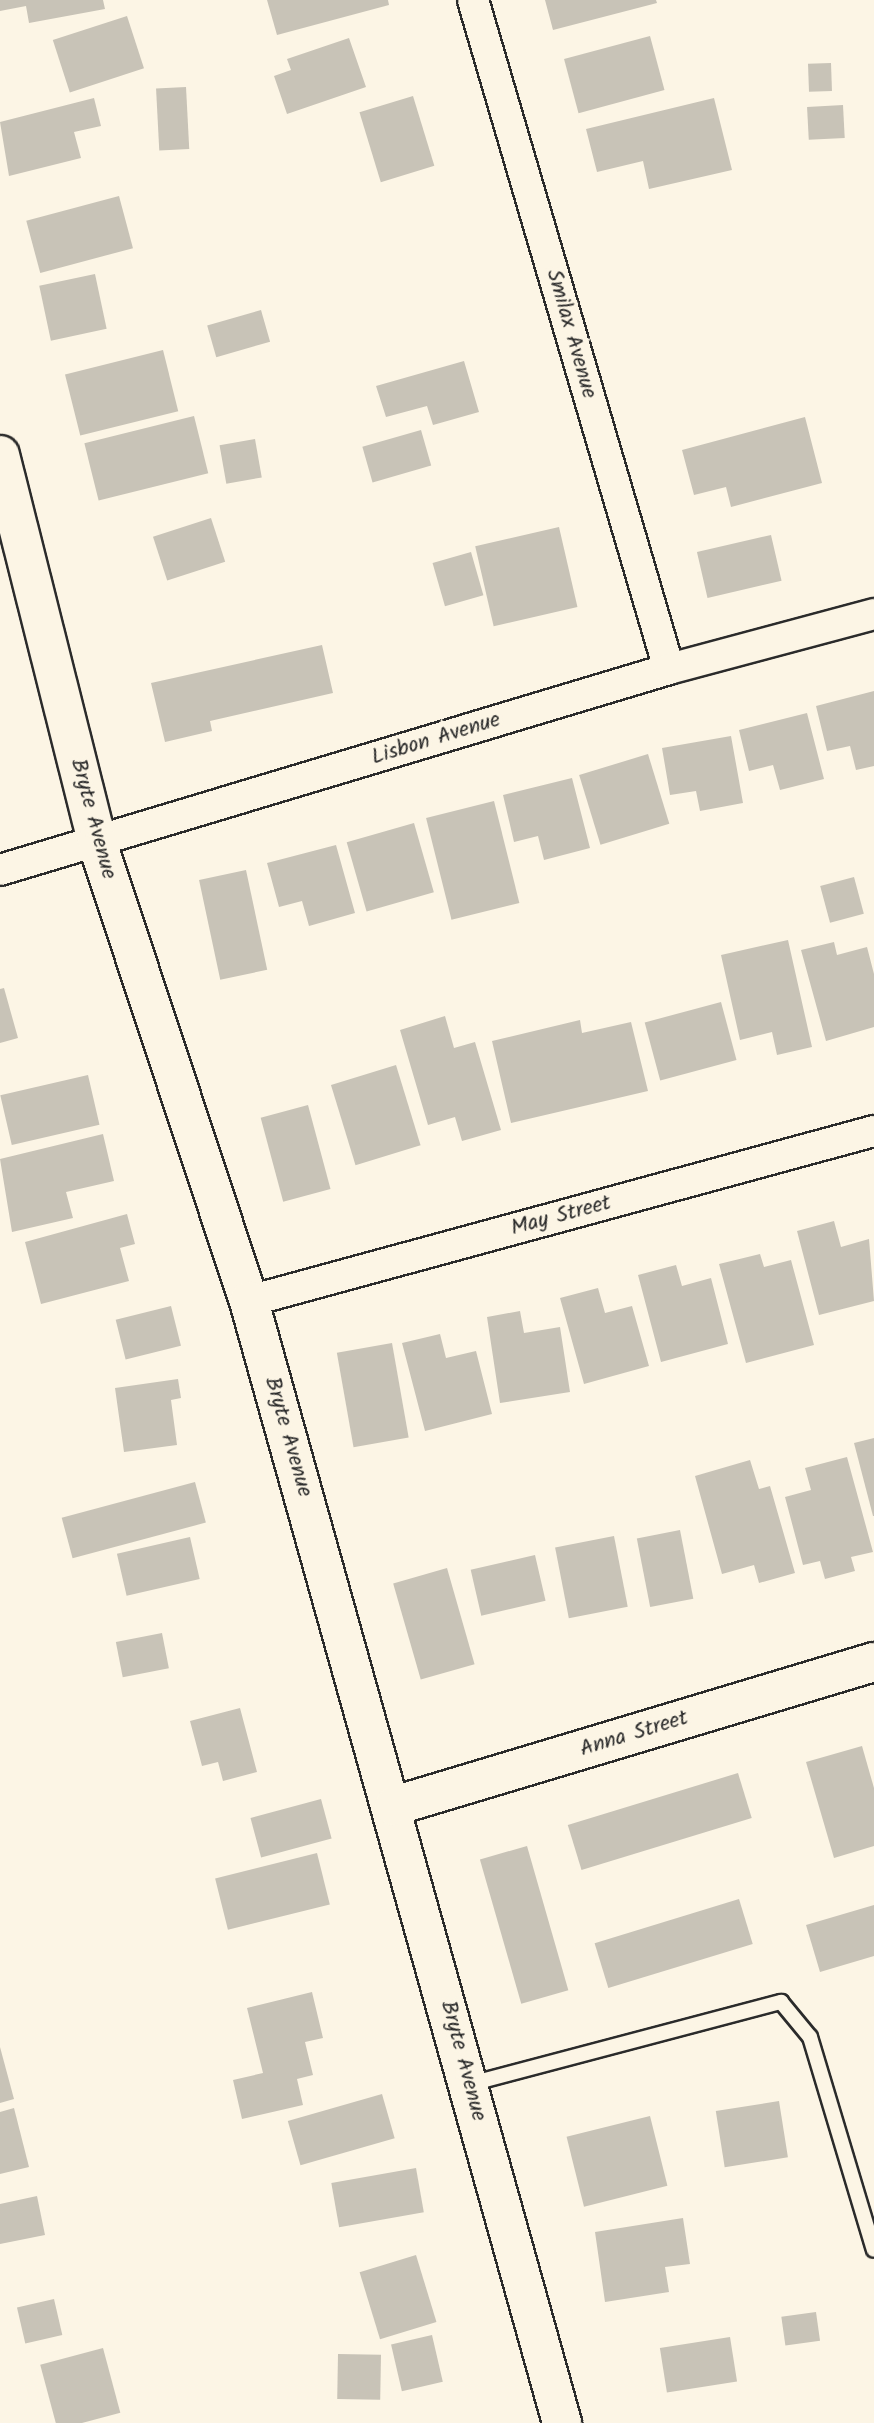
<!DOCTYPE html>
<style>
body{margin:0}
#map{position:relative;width:874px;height:2423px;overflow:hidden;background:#fcf5e5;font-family:Kalam,sans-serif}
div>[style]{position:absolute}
.building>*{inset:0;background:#c8c3b7;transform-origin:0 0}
.roads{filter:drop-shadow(2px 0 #2b2b2b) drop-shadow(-2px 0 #2b2b2b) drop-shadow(0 2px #2b2b2b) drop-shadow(0 -2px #2b2b2b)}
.service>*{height:14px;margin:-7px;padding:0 7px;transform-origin:7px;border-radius:7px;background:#fcf5e5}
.minor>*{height:30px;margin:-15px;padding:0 15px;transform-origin:15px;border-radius:15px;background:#fcf5e5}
.tertiary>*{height:38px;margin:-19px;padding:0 19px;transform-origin:19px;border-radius:19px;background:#fcf5e5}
span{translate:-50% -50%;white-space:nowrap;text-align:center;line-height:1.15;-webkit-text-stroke:7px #fcf5e5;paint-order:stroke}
.street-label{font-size:22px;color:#2b2b2b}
</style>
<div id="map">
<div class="building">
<div style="clip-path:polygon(0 0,103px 0,105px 9px,29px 23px,26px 6px,0 11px)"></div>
<div style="clip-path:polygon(267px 0,388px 0,389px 5px,277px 35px)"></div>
<div style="clip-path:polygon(545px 0,656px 0,657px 3px,553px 30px)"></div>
<div style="left:127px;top:16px;width:55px;height:78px;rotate:72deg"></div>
<div style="left:650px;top:36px;width:56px;height:89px;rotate:75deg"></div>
<div style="clip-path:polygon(349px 38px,366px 87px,287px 114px,274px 76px,291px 70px,287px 59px)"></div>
<div style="left:831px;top:63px;width:28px;height:23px;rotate:88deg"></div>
<div style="left:186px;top:87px;width:62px;height:30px;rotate:87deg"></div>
<div style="left:413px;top:96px;width:73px;height:56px;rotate:73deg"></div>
<div style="clip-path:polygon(94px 98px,101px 126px,74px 132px,81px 158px,9px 176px,0 122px)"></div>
<div style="clip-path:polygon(714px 98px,732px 170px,649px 189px,643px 161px,597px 172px,586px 129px)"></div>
<div style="left:843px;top:105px;width:33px;height:36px;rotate:87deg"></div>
<div style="left:119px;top:196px;width:54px;height:96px;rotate:75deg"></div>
<div style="left:95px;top:274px;width:56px;height:57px;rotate:78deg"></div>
<div style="left:261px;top:310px;width:33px;height:56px;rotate:74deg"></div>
<div style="left:163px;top:350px;width:63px;height:101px;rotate:76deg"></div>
<div style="clip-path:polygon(464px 361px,479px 412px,433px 425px,427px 406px,386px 417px,376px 386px)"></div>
<div style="left:194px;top:416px;width:59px;height:113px;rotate:76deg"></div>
<div style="clip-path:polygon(805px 417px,822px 483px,731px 507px,726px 487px,694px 495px,682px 450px)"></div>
<div style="left:421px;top:430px;width:37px;height:61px;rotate:74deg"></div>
<div style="left:255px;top:439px;width:39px;height:36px;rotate:80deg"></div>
<div style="left:211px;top:518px;width:46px;height:61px;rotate:72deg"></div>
<div style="left:559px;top:527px;width:82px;height:86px;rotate:77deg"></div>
<div style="left:771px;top:535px;width:47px;height:76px;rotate:77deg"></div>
<div style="left:471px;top:552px;width:45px;height:40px;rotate:74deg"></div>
<div style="clip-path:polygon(322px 645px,333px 693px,210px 721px,212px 731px,165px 742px,151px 683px)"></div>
<div style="clip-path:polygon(874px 691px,874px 766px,856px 770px,850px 746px,827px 751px,816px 706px)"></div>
<div style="clip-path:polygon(807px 713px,824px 779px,780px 790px,773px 765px,749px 771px,739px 730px)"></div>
<div style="clip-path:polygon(731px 736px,743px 803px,700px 811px,696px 791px,670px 795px,662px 748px)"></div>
<div style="left:648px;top:754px;width:73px;height:72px;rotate:73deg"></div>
<div style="clip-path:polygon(572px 778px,590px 848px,544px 860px,538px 836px,514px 842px,503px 795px)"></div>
<div style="left:494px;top:801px;width:105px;height:70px;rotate:76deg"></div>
<div style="left:414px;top:823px;width:72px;height:70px;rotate:74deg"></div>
<div style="clip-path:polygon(336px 845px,355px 913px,309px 926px,302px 901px,279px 907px,267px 863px)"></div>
<div style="left:246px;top:870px;width:102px;height:48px;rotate:78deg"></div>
<div style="left:854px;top:877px;width:38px;height:35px;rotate:75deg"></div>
<div style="clip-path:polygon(788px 940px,812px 1047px,777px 1055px,772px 1032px,740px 1040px,721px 955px)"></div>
<div style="clip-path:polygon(834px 942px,837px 955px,867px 947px,874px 974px,874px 1027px,826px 1041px,801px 950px)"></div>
<div style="clip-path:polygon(4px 988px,18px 1038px,0 1043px,0 989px)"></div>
<div style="left:721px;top:1002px;width:60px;height:79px;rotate:75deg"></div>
<div style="clip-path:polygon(445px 1016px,454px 1048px,475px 1042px,501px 1130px,462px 1141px,455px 1117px,428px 1125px,400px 1030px)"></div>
<div style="clip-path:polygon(580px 1020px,582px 1033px,631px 1022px,648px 1091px,511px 1123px,492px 1041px)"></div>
<div style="left:396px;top:1065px;width:84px;height:68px;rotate:73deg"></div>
<div style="left:88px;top:1075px;width:51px;height:90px;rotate:77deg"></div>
<div style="left:308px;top:1105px;width:87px;height:49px;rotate:75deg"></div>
<div style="clip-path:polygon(103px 1134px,114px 1181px,66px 1192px,73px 1218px,12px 1232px,0 1159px)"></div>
<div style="clip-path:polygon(127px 1214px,135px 1244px,120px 1248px,129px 1281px,41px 1304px,25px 1242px)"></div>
<div style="clip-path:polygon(834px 1221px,841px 1247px,869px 1239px,874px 1301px,819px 1315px,797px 1231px)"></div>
<div style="clip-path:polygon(760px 1254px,764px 1267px,791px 1260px,814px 1345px,746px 1363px,719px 1264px)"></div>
<div style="clip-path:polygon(676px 1265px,682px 1286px,711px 1278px,728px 1344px,661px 1362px,638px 1275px)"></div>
<div style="clip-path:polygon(598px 1288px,605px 1313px,632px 1306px,649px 1366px,584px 1384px,560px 1298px)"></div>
<div style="left:171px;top:1306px;width:41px;height:57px;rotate:76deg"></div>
<div style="clip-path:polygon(520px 1311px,524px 1333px,560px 1327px,570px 1392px,500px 1403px,487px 1317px)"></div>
<div style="clip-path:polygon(440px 1334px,446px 1358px,476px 1351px,492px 1414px,425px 1431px,402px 1343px)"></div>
<div style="left:392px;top:1343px;width:96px;height:56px;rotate:80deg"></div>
<div style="clip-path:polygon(178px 1379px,181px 1398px,171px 1400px,177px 1445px,124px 1452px,115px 1388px)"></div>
<div style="clip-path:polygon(874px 1438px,874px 1516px,873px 1516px,854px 1443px)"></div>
<div style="clip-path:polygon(847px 1457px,873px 1552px,851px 1557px,855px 1571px,825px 1579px,820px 1561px,803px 1565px,785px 1497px,811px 1490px,805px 1468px)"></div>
<div style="clip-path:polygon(750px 1460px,759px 1489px,770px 1486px,795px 1573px,759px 1583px,754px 1565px,722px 1574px,695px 1476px)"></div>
<div style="left:195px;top:1482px;width:42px;height:138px;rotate:75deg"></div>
<div style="left:680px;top:1530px;width:70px;height:44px;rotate:79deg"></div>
<div style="left:614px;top:1536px;width:72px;height:60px;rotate:79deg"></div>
<div style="left:190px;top:1537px;width:43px;height:75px;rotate:77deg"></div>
<div style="left:535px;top:1555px;width:47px;height:66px;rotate:77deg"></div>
<div style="left:447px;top:1568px;width:100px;height:56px;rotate:74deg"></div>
<div style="left:162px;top:1633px;width:36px;height:47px;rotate:79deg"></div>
<div style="clip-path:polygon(240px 1708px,257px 1772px,223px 1781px,218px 1762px,202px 1766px,190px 1721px)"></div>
<div style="clip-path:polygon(862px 1746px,874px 1788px,874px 1846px,834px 1858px,806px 1762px)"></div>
<div style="left:738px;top:1773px;width:47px;height:178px;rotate:73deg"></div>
<div style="left:321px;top:1799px;width:41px;height:73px;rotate:75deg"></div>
<div style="left:527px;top:1846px;width:150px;height:49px;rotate:74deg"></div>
<div style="left:317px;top:1853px;width:53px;height:105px;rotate:76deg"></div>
<div style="left:739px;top:1899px;width:47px;height:151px;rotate:73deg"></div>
<div style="clip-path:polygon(874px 1905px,874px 1956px,820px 1972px,806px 1925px)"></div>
<div style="clip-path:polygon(312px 1992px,323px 2038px,305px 2042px,313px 2075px,297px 2079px,303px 2105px,242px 2119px,233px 2080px,263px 2073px,247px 2008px)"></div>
<div style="clip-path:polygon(0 2047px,14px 2099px,0 2103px)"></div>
<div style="left:382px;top:2094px;width:46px;height:98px;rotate:74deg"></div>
<div style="left:779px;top:2101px;width:57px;height:64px;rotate:81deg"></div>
<div style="clip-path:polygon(14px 2108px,29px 2167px,0 2174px,0 2112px)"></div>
<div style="left:650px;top:2116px;width:72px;height:86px;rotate:76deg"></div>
<div style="left:416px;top:2168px;width:45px;height:86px;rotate:80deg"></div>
<div style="clip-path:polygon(37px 2196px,45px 2235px,0 2244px,0 2204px)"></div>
<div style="clip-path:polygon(683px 2218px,690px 2264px,665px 2267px,669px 2292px,605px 2302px,595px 2232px)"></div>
<div style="left:416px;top:2255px;width:70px;height:59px;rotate:73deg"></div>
<div style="left:54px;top:2299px;width:37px;height:38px;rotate:77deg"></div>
<div style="left:816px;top:2312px;width:29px;height:35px;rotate:82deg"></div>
<div style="left:432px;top:2335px;width:48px;height:42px;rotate:77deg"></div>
<div style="left:730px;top:2337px;width:45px;height:71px;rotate:81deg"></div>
<div style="left:103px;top:2348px;width:67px;height:65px;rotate:75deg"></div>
<div style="left:338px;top:2354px;width:43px;height:45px;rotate:1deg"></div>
</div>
<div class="roads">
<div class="service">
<div style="left:470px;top:2084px;width:322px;rotate:-14.8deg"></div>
<div style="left:781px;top:2002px;width:45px;rotate:50.4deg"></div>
<div style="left:810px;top:2037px;width:222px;rotate:73.3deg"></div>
</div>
<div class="minor">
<div style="left:473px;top:0;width:697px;rotate:73.67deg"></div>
<div style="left:0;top:870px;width:699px;rotate:-16.72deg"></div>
<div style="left:669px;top:669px;width:212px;rotate:-15deg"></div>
<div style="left:249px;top:1301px;width:648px;rotate:-15.22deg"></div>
</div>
<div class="tertiary">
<div style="left:0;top:455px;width:399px;rotate:75.9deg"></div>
<div style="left:97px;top:842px;width:484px;rotate:71.7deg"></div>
<div style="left:249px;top:1301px;width:1165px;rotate:74.41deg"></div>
<div style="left:394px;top:1806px;width:501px;rotate:-16.7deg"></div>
</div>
</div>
<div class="street-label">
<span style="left:571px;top:334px;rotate:74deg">Smilax Avenue</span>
<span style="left:436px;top:739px;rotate:-17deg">Lisbon Avenue</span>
<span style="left:93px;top:819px;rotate:75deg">Bryte Avenue</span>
<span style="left:561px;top:1216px;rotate:-15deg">May Street</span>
<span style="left:288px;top:1437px;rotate:74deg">Bryte Avenue</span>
<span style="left:634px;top:1734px;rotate:-17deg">Anna Street</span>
<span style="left:463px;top:2061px;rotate:75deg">Bryte Avenue</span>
</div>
</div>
